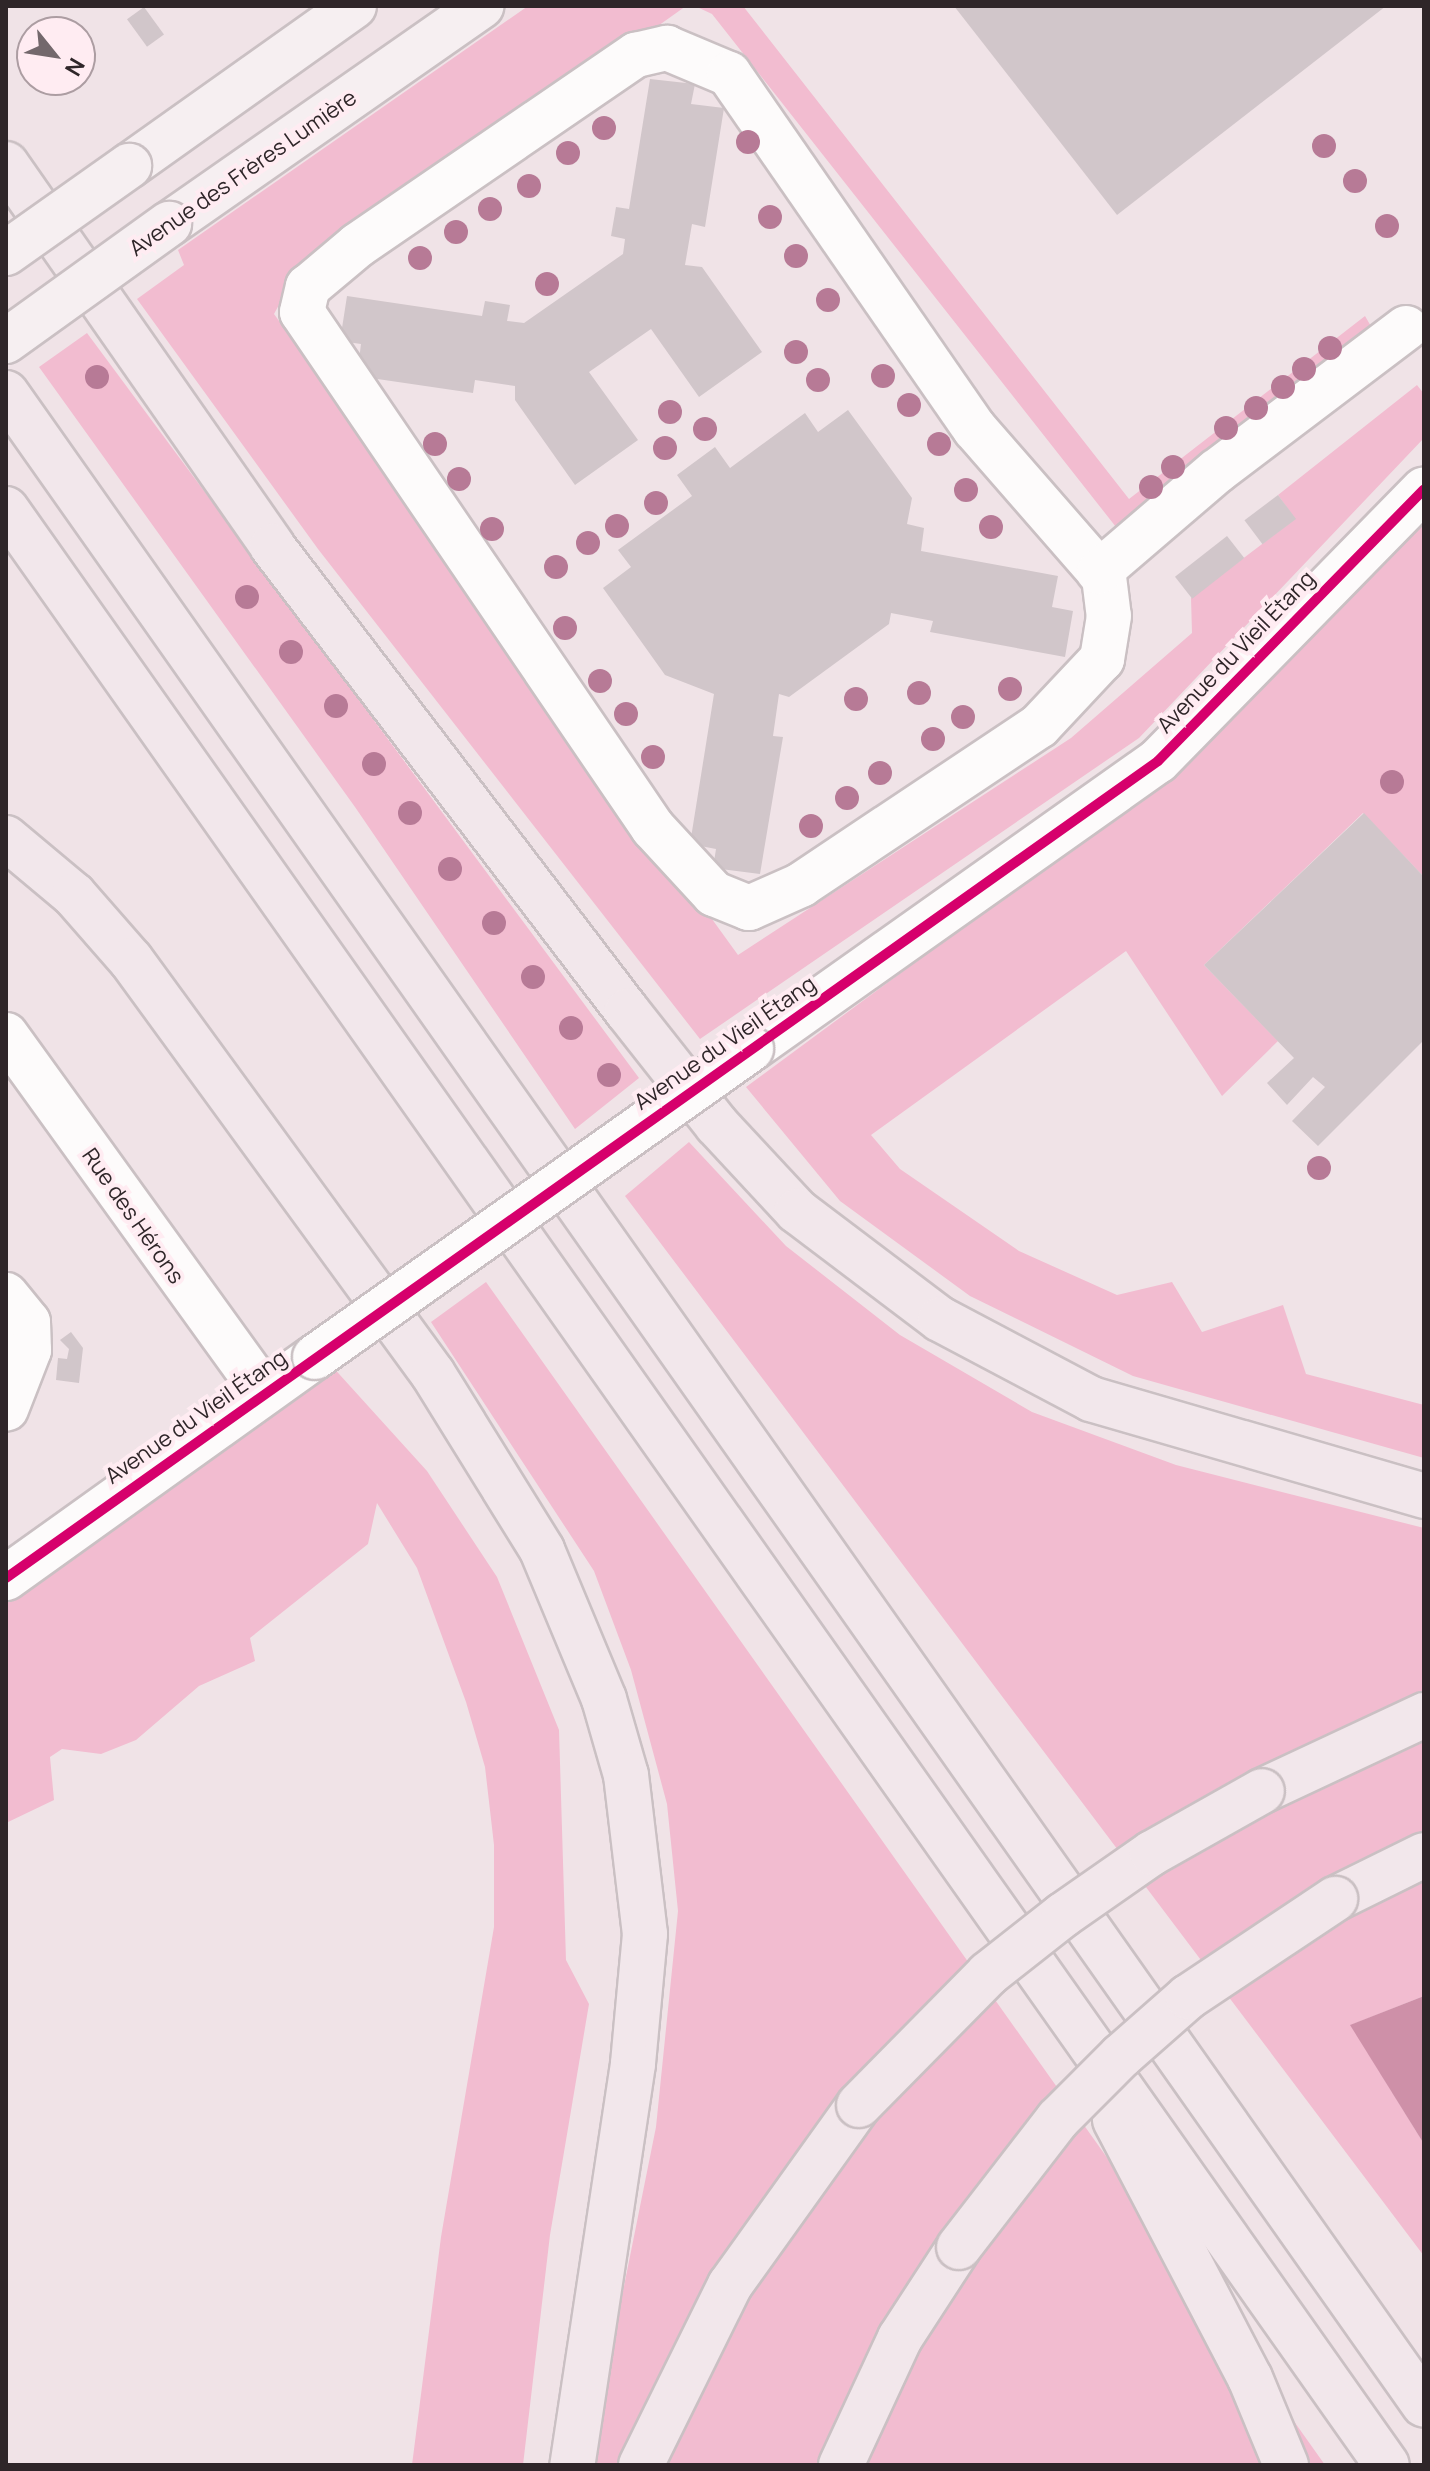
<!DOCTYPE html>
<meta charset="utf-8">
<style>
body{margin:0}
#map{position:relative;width:1430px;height:2471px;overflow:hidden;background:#f0e3e7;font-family:Manrope,sans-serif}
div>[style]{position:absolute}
.green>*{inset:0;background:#f2bcd0}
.water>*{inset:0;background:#ce90a8}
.building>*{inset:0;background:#d1c6ca;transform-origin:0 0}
.roads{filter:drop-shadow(2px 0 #cac0c3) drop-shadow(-2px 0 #cac0c3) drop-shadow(0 2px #cac0c3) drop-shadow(0 -2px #cac0c3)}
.minor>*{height:44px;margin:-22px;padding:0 22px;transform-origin:22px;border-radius:22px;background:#fdfbfb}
.major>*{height:44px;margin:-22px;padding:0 22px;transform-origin:22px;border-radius:22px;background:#f6eff1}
.highway>*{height:44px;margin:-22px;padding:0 22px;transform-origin:22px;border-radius:22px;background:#f2e7eb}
.bridges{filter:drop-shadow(2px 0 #cac0c3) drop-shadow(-2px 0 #cac0c3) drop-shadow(0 2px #cac0c3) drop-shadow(0 -2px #cac0c3)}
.minor-bridge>*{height:44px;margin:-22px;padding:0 22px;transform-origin:22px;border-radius:22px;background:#fdfbfb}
.major-bridge>*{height:44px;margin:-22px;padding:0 22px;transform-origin:22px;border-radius:22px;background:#f6eff1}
.highway-bridge>*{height:44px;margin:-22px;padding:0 22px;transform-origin:22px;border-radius:22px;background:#f2e7eb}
.cycleway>*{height:10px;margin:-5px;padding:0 5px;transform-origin:5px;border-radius:5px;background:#d6006c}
.trees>*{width:24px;height:24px;margin:-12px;border-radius:50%;background:#b77a96}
span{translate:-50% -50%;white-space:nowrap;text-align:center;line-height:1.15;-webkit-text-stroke:8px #ffecf2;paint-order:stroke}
.street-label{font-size:22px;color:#2f2629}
.frame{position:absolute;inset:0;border:8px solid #2f2629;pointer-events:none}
.north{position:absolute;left:16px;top:16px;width:80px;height:80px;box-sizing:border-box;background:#ffecf2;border:2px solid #ac9da2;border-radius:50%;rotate:120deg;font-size:22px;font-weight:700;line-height:32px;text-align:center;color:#2f2629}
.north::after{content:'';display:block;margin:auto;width:28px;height:36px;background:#73686c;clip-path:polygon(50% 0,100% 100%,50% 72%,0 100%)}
</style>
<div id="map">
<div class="green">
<div style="clip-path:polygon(528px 6px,686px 6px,287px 290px,274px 314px,738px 955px,1071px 738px,1192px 633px,1191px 598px,1295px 519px,1278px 495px,1417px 385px,1424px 394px,1424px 438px,1139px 738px,700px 1039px,318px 549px,137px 299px,184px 265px,178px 250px)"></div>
<div style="clip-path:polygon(695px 6px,743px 6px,1129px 499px,1365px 316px,1372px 328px,1116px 527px,712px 14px)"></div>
<div style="clip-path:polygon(87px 333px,639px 1078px,575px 1129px,355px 807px,39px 367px)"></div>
<div style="clip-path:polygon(1424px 518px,1424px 877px,1363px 813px,1204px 965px,1278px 1041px,1222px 1096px,1126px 951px,871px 1135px,900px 1169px,1019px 1251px,1117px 1295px,1172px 1282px,1202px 1332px,1283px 1305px,1306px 1374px,1424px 1405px,1424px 1458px,1133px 1376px,970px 1296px,840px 1201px,746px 1087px,1161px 781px)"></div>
<div style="clip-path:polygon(689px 1142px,786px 1246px,900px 1335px,1032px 1412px,1176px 1465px,1424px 1528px,1424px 1996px,1351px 2025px,1424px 2144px,1424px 2256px,625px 1196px)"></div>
<div style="clip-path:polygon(486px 1282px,1325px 2465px,588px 2465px,656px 2127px,678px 1911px,667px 1804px,631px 1670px,594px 1571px,431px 1322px)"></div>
<div style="clip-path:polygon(330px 1364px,427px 1471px,497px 1577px,559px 1730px,566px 1960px,589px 2004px,550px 2235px,523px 2465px,412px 2465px,441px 2237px,494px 1927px,494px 1845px,485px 1767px,466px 1702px,417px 1568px,377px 1503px,368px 1544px,250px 1638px,255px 1661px,199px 1686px,136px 1740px,101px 1754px,62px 1749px,50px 1757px,54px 1800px,6px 1823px,6px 1603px)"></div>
</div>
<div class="water">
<div style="clip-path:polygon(1424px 1996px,1424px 2144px,1350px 2025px)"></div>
</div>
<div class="building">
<div style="clip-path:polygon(954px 6px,1386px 6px,1117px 215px)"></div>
<div style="left:144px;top:7px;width:34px;height:21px;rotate:54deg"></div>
<div style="clip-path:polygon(650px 79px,695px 84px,691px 104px,724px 108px,705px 227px,692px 224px,685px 265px,702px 267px,762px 352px,699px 397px,651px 329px,589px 372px,638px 440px,575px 485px,515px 400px,515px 386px,475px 380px,473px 393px,357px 376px,361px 344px,340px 341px,347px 296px,482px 316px,485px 301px,510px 305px,507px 321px,524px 323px,623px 254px,625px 239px,611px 236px,616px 207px,629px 209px)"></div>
<div style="clip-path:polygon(848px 410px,912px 498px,907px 524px,924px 528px,921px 551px,1058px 576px,1052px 607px,1073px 611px,1065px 657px,930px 632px,933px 621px,891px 613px,889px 624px,789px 697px,779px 694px,773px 736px,783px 737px,760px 874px,713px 868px,716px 849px,690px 844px,714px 694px,665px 675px,603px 588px,631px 567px,618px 550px,692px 496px,677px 475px,715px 447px,730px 468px,805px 413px,818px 432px)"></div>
<div style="left:1278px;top:495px;width:30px;height:42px;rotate:53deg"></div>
<div style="left:1227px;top:536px;width:28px;height:66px;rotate:52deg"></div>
<div style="clip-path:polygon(1364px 813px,1424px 877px,1424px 1040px,1318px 1146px,1292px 1121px,1325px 1087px,1313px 1077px,1287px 1105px,1267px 1083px,1294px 1058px,1204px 965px)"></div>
<div style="clip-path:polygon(71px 1332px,83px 1348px,79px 1383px,56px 1380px,58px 1358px,67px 1359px,69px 1349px,60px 1340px)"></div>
</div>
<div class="roads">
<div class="minor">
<div style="left:667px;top:48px;width:67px;rotate:22.8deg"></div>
<div style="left:729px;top:74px;width:432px;rotate:55.3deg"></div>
<div style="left:975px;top:429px;width:196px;rotate:48.9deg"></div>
<div style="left:1104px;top:577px;width:39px;rotate:83deg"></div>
<div style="left:1109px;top:616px;width:44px;rotate:99.2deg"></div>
<div style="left:1102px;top:659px;width:92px;rotate:133.2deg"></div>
<div style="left:1039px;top:726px;width:286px;rotate:146.3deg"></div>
<div style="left:801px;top:885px;width:57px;rotate:156.1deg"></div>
<div style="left:749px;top:908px;width:38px;rotate:-158deg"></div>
<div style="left:714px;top:894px;width:90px;rotate:-132.7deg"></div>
<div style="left:653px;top:828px;width:624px;rotate:-124.22deg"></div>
<div style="left:302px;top:312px;width:26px;rotate:-77deg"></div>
<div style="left:308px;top:287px;width:65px;rotate:-40deg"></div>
<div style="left:358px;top:245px;width:337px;rotate:-34.4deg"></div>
<div style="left:636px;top:55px;width:32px;rotate:-13deg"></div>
<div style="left:1099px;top:572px;width:155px;rotate:-40.6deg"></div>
<div style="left:1217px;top:471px;width:237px;rotate:-37.1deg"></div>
<div style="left:6px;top:1035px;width:441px;rotate:54.2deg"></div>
<div style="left:751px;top:1049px;width:499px;rotate:-35.3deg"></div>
<div style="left:1158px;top:761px;width:380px;rotate:-45.6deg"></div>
<div style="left:6px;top:1295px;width:35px;rotate:51deg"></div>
<div style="left:28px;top:1322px;width:28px;rotate:88deg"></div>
<div style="left:29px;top:1350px;width:63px;rotate:111.3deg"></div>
<div style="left:6px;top:1578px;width:380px;rotate:-35.6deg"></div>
</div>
<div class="major">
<div style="left:129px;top:166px;width:276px;rotate:-35.4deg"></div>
<div style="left:169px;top:224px;width:381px;rotate:-34.9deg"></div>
</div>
<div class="highway">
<div style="left:6px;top:164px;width:465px;rotate:55.1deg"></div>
<div style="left:272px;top:546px;width:585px;rotate:52.64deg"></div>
<div style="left:627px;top:1011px;width:145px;rotate:51.7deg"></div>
<div style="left:717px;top:1125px;width:117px;rotate:47.1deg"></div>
<div style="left:797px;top:1211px;width:179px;rotate:37.1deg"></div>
<div style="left:940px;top:1319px;width:171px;rotate:27.9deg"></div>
<div style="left:1091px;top:1399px;width:347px;rotate:16.2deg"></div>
<div style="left:6px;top:393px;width:2461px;rotate:54.82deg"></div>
<div style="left:6px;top:509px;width:2394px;rotate:54.78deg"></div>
<div style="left:6px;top:838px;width:89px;rotate:40deg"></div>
<div style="left:74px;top:895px;width:86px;rotate:48.8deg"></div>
<div style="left:131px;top:960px;width:512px;rotate:53.89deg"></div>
<div style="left:433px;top:1374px;width:207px;rotate:58.2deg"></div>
<div style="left:542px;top:1550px;width:161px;rotate:67.4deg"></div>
<div style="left:604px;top:1699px;width:79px;rotate:73.9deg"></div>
<div style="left:626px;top:1775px;width:160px;rotate:83.2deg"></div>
<div style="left:645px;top:1934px;width:131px;rotate:95.3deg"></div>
<div style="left:633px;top:2064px;width:406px;rotate:98.6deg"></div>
<div style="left:1262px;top:1791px;width:179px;rotate:-25.1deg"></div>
<div style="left:1335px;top:1899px;width:99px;rotate:-26.3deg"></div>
<div style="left:1115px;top:2120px;width:291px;rotate:62.4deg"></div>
<div style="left:1250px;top:2378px;width:94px;rotate:67.5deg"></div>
<div style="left:641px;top:2465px;width:201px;rotate:-63.7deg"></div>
<div style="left:730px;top:2285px;width:221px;rotate:-54.4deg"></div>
<div style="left:841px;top:2465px;width:140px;rotate:-65.1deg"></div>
<div style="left:900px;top:2338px;width:108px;rotate:-57deg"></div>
</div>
</div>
<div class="bridges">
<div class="minor-bridge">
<div style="left:315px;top:1357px;width:534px;rotate:-35.24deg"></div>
</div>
<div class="major-bridge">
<div style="left:6px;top:253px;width:151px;rotate:-35.3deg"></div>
<div style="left:6px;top:341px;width:201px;rotate:-35.7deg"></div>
</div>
<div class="highway-bridge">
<div style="left:859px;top:2105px;width:184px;rotate:-45.4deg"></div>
<div style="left:988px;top:1974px;width:95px;rotate:-38.2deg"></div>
<div style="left:1063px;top:1915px;width:108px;rotate:-34.9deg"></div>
<div style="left:1152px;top:1853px;width:126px;rotate:-29.4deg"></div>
<div style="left:959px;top:2247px;width:162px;rotate:-52.3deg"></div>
<div style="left:1058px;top:2119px;width:89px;rotate:-45deg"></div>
<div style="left:1121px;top:2056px;width:89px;rotate:-41.4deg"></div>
<div style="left:1188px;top:1997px;width:177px;rotate:-33.7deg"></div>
</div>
</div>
<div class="cycleway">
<div style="left:6px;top:1578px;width:1412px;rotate:-35.34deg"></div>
<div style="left:1158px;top:761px;width:380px;rotate:-45.6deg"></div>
</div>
<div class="trees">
<div style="left:604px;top:128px"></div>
<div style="left:748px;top:142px"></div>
<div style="left:1324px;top:146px"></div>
<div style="left:568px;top:153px"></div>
<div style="left:1355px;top:181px"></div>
<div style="left:529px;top:186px"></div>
<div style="left:490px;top:209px"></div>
<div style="left:770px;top:217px"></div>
<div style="left:1387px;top:226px"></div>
<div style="left:456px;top:232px"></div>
<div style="left:796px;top:256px"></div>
<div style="left:420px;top:258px"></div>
<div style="left:547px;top:284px"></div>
<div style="left:828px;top:300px"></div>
<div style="left:1330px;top:348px"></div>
<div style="left:796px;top:352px"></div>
<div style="left:1304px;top:369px"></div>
<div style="left:883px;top:376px"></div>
<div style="left:97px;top:377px"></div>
<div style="left:818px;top:380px"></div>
<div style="left:1283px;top:387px"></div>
<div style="left:909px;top:405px"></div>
<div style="left:1256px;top:408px"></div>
<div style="left:670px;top:412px"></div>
<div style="left:1226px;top:428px"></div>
<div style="left:705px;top:429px"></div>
<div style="left:435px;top:444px"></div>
<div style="left:939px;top:444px"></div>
<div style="left:665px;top:448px"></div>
<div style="left:1173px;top:467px"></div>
<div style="left:459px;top:479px"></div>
<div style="left:1151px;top:487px"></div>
<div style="left:966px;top:490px"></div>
<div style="left:656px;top:503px"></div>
<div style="left:617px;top:526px"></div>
<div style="left:991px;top:527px"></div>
<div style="left:492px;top:529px"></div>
<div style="left:588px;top:543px"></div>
<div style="left:556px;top:567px"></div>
<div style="left:247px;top:597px"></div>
<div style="left:565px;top:628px"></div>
<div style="left:291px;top:652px"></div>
<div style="left:600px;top:681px"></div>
<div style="left:1010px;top:689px"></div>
<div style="left:919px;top:693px"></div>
<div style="left:856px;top:699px"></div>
<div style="left:336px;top:706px"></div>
<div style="left:626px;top:714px"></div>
<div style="left:963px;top:717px"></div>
<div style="left:933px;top:739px"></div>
<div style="left:653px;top:757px"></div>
<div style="left:374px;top:764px"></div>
<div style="left:880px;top:773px"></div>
<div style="left:1392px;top:782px"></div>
<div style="left:847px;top:798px"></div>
<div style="left:410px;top:813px"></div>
<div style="left:811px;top:826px"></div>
<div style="left:450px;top:869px"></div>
<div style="left:494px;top:923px"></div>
<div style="left:533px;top:977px"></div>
<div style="left:571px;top:1028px"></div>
<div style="left:609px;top:1075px"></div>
<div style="left:1319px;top:1168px"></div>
</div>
<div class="street-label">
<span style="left:243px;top:173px;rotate:-35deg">Avenue des Frères Lumière</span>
<span style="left:1236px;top:652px;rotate:-46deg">Avenue du Vieil Étang</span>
<span style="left:725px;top:1043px;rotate:-35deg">Avenue du Vieil Étang</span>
<span style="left:133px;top:1216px;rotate:55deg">Rue des Hérons</span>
<span style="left:196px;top:1417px;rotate:-35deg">Avenue du Vieil Étang</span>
</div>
<div class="frame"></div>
<div class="north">N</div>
</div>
